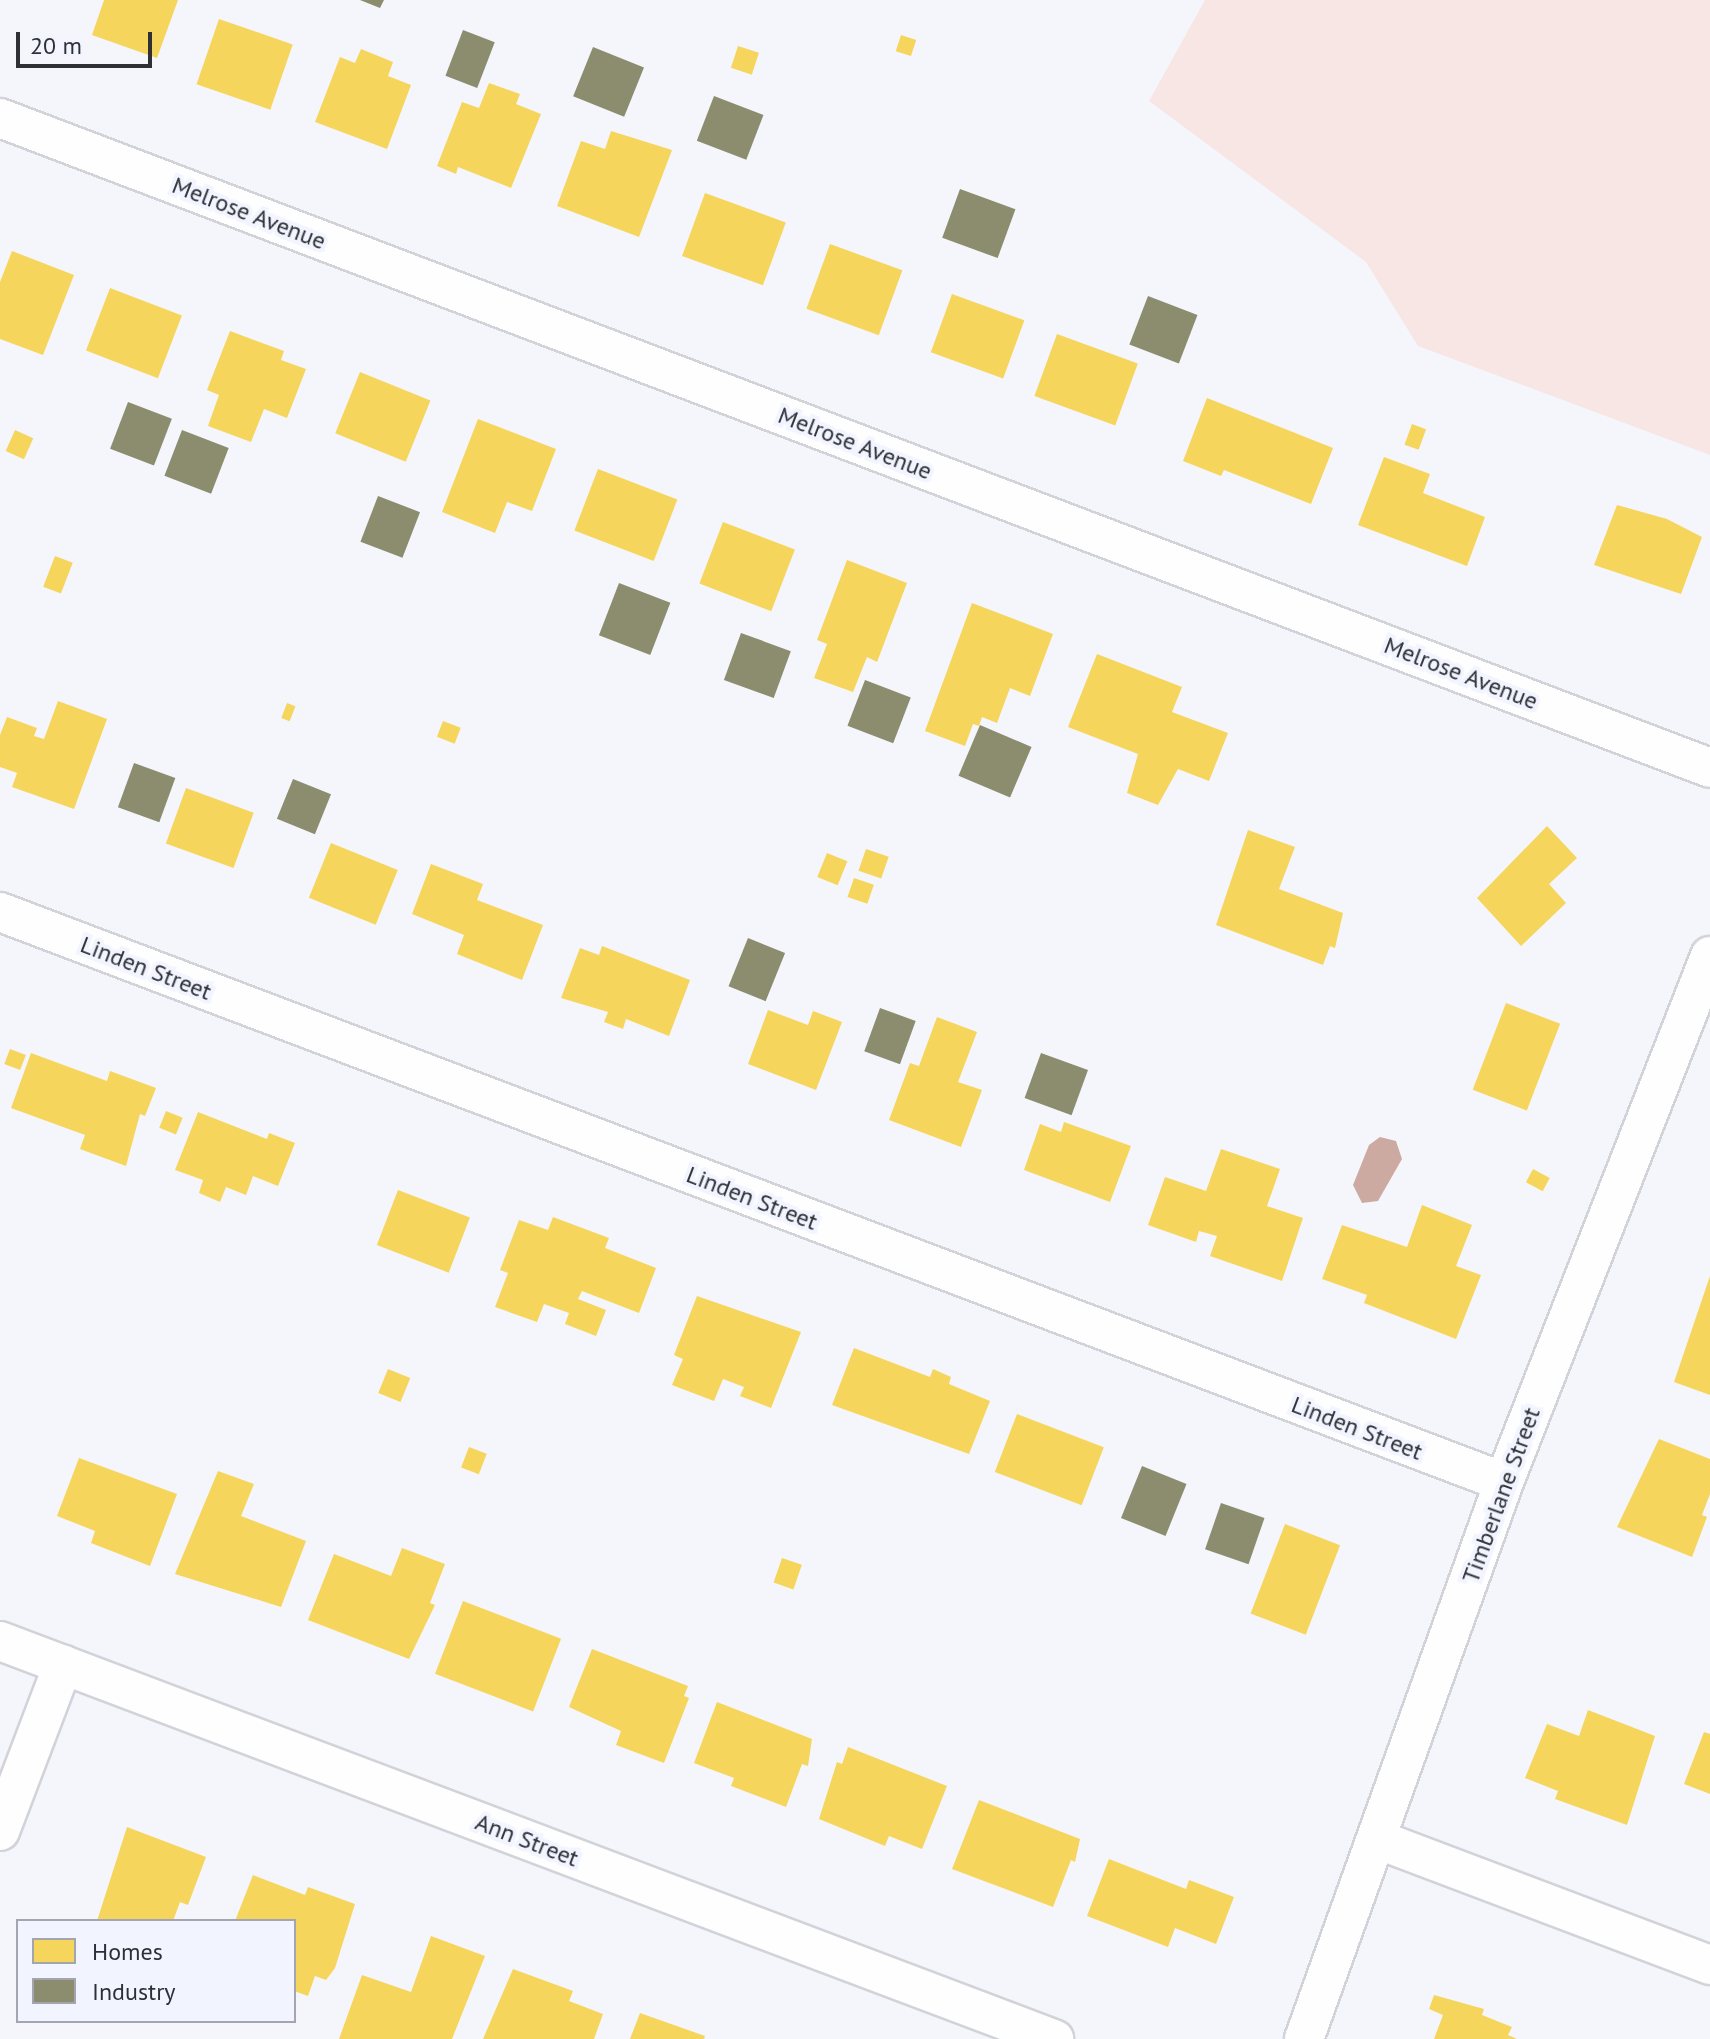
<!DOCTYPE html>
<style>
body{margin:0}
#map{position:relative;width:1710px;height:2039px;overflow:hidden;background:#f5f6fc;font-family:"PT Sans",sans-serif}
div>[style]{position:absolute}
.green>*{inset:0;background:#f7e6e3}
.water>*{inset:0;background:#ccaaa2}
.homes>*{inset:0;background:#f6d55c;transform-origin:0 0}
.industry>*{inset:0;background:#8c8c6e;transform-origin:0 0}
.roads{filter:drop-shadow(2px 0 #d2d3d9) drop-shadow(-2px 0 #d2d3d9) drop-shadow(0 2px #d2d3d9) drop-shadow(0 -2px #d2d3d9)}
.minor>*{height:38px;margin:-19px;padding:0 19px;transform-origin:19px;border-radius:19px;background:#fefeff}
span{translate:-50% -50%;white-space:nowrap;text-align:center;line-height:1.15;-webkit-text-stroke:8px #f2f5ff;paint-order:stroke}
.street-label{font-size:24px;color:#2e3036}
.legend{position:absolute;left:16px;top:1919px;width:280px;height:104px;box-sizing:border-box;background:#f2f5ff;border:2px solid #a4a6af;margin:0;padding:10px 14px;list-style:none;font-size:24px;color:#2e3036}
.legend li{display:flex;align-items:center;gap:16px;height:40px}
.legend b{width:40px;border:2px solid #a4a6af}
.scale{position:absolute;left:16px;top:32px;width:136px;height:36px;box-sizing:border-box;border:4px solid #2e3036;border-top:0;padding-left:10px;font-size:24px;line-height:28px;white-space:nowrap;color:#2e3036;-webkit-text-stroke:6px #f2f5ff;paint-order:stroke}
</style>
<div id="map">
<div class="green">
<div style="clip-path:polygon(1205px 0,1710px 0,1710px 455px,1418px 346px,1366px 262px,1149px 101px)"></div>
</div>
<div class="water">
<div style="clip-path:polygon(1380px 1137px,1396px 1141px,1402px 1159px,1378px 1201px,1362px 1203px,1353px 1185px,1369px 1145px)"></div>
</div>
<div class="homes">
<div style="clip-path:polygon(104px 0,178px 0,157px 58px,92px 35px)"></div>
<div style="left:219px;top:19px;width:78px;height:69px;rotate:19deg"></div>
<div style="left:901px;top:35px;width:16px;height:17px;rotate:18deg"></div>
<div style="left:738px;top:46px;width:22px;height:23px;rotate:18deg"></div>
<div style="clip-path:polygon(361px 49px,393px 62px,388px 76px,411px 85px,387px 149px,315px 122px,340px 57px,355px 63px)"></div>
<div style="clip-path:polygon(489px 83px,520px 94px,516px 104px,541px 114px,511px 188px,458px 167px,456px 174px,437px 166px,462px 102px,479px 108px)"></div>
<div style="clip-path:polygon(611px 131px,672px 150px,639px 237px,557px 206px,581px 141px,605px 149px)"></div>
<div style="left:705px;top:193px;width:86px;height:67px;rotate:20deg"></div>
<div style="left:830px;top:244px;width:77px;height:69px;rotate:20deg"></div>
<div style="clip-path:polygon(12px 251px,74px 275px,43px 355px,0 339px,0 282px)"></div>
<div style="left:110px;top:288px;width:77px;height:67px;rotate:21deg"></div>
<div style="left:952px;top:294px;width:77px;height:62px;rotate:20deg"></div>
<div style="clip-path:polygon(230px 331px,284px 351px,281px 360px,306px 369px,287px 418px,264px 409px,251px 442px,208px 426px,219px 395px,207px 390px)"></div>
<div style="left:1057px;top:334px;width:86px;height:66px;rotate:20deg"></div>
<div style="left:360px;top:372px;width:76px;height:66px;rotate:22deg"></div>
<div style="clip-path:polygon(1207px 398px,1333px 448px,1311px 504px,1224px 470px,1221px 476px,1183px 461px)"></div>
<div style="clip-path:polygon(478px 419px,556px 449px,532px 511px,507px 502px,495px 533px,442px 512px)"></div>
<div style="left:1412px;top:424px;width:15px;height:22px;rotate:20deg"></div>
<div style="left:15px;top:430px;width:20px;height:23px;rotate:24deg"></div>
<div style="clip-path:polygon(1384px 457px,1430px 474px,1423px 493px,1485px 517px,1467px 566px,1358px 525px)"></div>
<div style="left:598px;top:469px;width:85px;height:66px;rotate:21deg"></div>
<div style="clip-path:polygon(1617px 505px,1667px 519px,1702px 537px,1681px 594px,1594px 565px)"></div>
<div style="left:723px;top:522px;width:77px;height:66px;rotate:21deg"></div>
<div style="left:55px;top:556px;width:19px;height:33px;rotate:21deg"></div>
<div style="clip-path:polygon(847px 560px,907px 583px,877px 662px,867px 657px,853px 692px,814px 678px,827px 644px,817px 640px)"></div>
<div style="clip-path:polygon(972px 603px,1053px 634px,1030px 696px,1010px 688px,997px 723px,982px 717px,979px 726px,973px 724px,965px 746px,925px 731px)"></div>
<div style="clip-path:polygon(1097px 654px,1182px 687px,1172px 712px,1228px 733px,1209px 781px,1178px 769px,1158px 805px,1127px 793px,1138px 754px,1068px 727px)"></div>
<div style="clip-path:polygon(58px 701px,107px 719px,74px 809px,12px 787px,17px 773px,0 767px,0 735px,7px 717px,37px 728px,34px 736px,44px 739px)"></div>
<div style="left:287px;top:703px;width:9px;height:16px;rotate:21deg"></div>
<div style="left:443px;top:721px;width:19px;height:17px;rotate:21deg"></div>
<div style="left:186px;top:788px;width:72px;height:59px;rotate:20deg"></div>
<div style="clip-path:polygon(1547px 826px,1577px 858px,1549px 884px,1566px 903px,1521px 946px,1477px 898px)"></div>
<div style="clip-path:polygon(1248px 830px,1295px 847px,1279px 889px,1343px 913px,1335px 948px,1330px 946px,1323px 965px,1216px 925px)"></div>
<div style="left:331px;top:843px;width:72px;height:59px;rotate:22deg"></div>
<div style="left:866px;top:849px;width:24px;height:23px;rotate:19deg"></div>
<div style="left:827px;top:853px;width:22px;height:26px;rotate:22deg"></div>
<div style="clip-path:polygon(431px 864px,483px 884px,477px 900px,543px 925px,522px 980px,457px 954px,464px 935px,412px 914px)"></div>
<div style="left:854px;top:878px;width:21px;height:20px;rotate:19deg"></div>
<div style="clip-path:polygon(602px 946px,690px 980px,669px 1036px,626px 1019px,623px 1029px,604px 1022px,608px 1012px,561px 998px,580px 948px,599px 955px)"></div>
<div style="left:1506px;top:1003px;width:58px;height:93px;rotate:21deg"></div>
<div style="clip-path:polygon(768px 1010px,808px 1025px,813px 1011px,842px 1022px,816px 1090px,748px 1064px)"></div>
<div style="clip-path:polygon(937px 1017px,977px 1032px,958px 1082px,982px 1090px,961px 1147px,889px 1120px,910px 1063px,919px 1066px)"></div>
<div style="left:10px;top:1049px;width:17px;height:16px;rotate:21deg"></div>
<div style="clip-path:polygon(31px 1053px,107px 1081px,110px 1071px,156px 1088px,145px 1116px,140px 1114px,126px 1166px,80px 1149px,85px 1135px,11px 1108px)"></div>
<div style="left:166px;top:1111px;width:18px;height:18px;rotate:22deg"></div>
<div style="clip-path:polygon(198px 1112px,267px 1139px,269px 1133px,295px 1143px,278px 1186px,253px 1176px,246px 1195px,226px 1187px,220px 1202px,199px 1193px,203px 1180px,175px 1170px)"></div>
<div style="clip-path:polygon(1064px 1122px,1131px 1146px,1110px 1202px,1024px 1170px,1040px 1124px,1061px 1132px)"></div>
<div style="clip-path:polygon(1221px 1149px,1280px 1169px,1267px 1206px,1303px 1218px,1282px 1281px,1210px 1256px,1217px 1236px,1199px 1231px,1196px 1242px,1148px 1225px,1165px 1177px,1206px 1191px)"></div>
<div style="left:1533px;top:1169px;width:19px;height:15px;rotate:28deg"></div>
<div style="left:398px;top:1190px;width:77px;height:59px;rotate:21deg"></div>
<div style="clip-path:polygon(1422px 1205px,1472px 1225px,1456px 1266px,1481px 1275px,1456px 1339px,1364px 1303px,1367px 1295px,1322px 1279px,1342px 1225px,1407px 1247px)"></div>
<div style="clip-path:polygon(553px 1217px,609px 1238px,605px 1248px,656px 1268px,639px 1313px,582px 1291px,578px 1299px,606px 1310px,596px 1336px,565px 1324px,569px 1313px,544px 1304px,537px 1322px,495px 1307px,508px 1273px,500px 1270px,519px 1220px,548px 1230px)"></div>
<div style="clip-path:polygon(1710px 1276px,1710px 1395px,1674px 1382px)"></div>
<div style="clip-path:polygon(697px 1296px,801px 1332px,771px 1408px,740px 1396px,744px 1387px,723px 1379px,714px 1401px,672px 1385px,683px 1359px,674px 1355px)"></div>
<div style="clip-path:polygon(854px 1348px,930px 1377px,933px 1369px,951px 1377px,949px 1384px,990px 1401px,969px 1454px,832px 1405px)"></div>
<div style="left:388px;top:1369px;width:24px;height:26px;rotate:22deg"></div>
<div style="left:1017px;top:1414px;width:93px;height:62px;rotate:21deg"></div>
<div style="clip-path:polygon(1659px 1439px,1710px 1459px,1710px 1494px,1702px 1515px,1707px 1517px,1692px 1557px,1617px 1527px)"></div>
<div style="left:469px;top:1447px;width:19px;height:22px;rotate:21deg"></div>
<div style="clip-path:polygon(79px 1458px,177px 1494px,150px 1566px,91px 1543px,95px 1531px,57px 1516px)"></div>
<div style="clip-path:polygon(218px 1471px,254px 1484px,241px 1516px,306px 1541px,281px 1607px,175px 1574px)"></div>
<div style="left:1285px;top:1524px;width:59px;height:96px;rotate:21deg"></div>
<div style="clip-path:polygon(402px 1548px,445px 1564px,430px 1603px,435px 1605px,409px 1659px,308px 1620px,334px 1554px,391px 1576px)"></div>
<div style="left:782px;top:1558px;width:21px;height:26px;rotate:19deg"></div>
<div style="left:463px;top:1601px;width:105px;height:78px;rotate:21deg"></div>
<div style="clip-path:polygon(592px 1649px,688px 1686px,684px 1696px,689px 1698px,664px 1763px,616px 1745px,621px 1731px,569px 1707px)"></div>
<div style="clip-path:polygon(717px 1702px,812px 1739px,808px 1766px,802px 1764px,786px 1807px,731px 1786px,734px 1778px,694px 1763px)"></div>
<div style="clip-path:polygon(1588px 1710px,1655px 1736px,1627px 1825px,1555px 1799px,1558px 1791px,1525px 1778px,1547px 1724px,1579px 1736px)"></div>
<div style="clip-path:polygon(1704px 1732px,1710px 1734px,1710px 1794px,1684px 1784px)"></div>
<div style="clip-path:polygon(848px 1747px,947px 1786px,922px 1849px,889px 1836px,885px 1846px,819px 1819px,837px 1762px,842px 1764px)"></div>
<div style="clip-path:polygon(979px 1800px,1080px 1839px,1075px 1862px,1071px 1860px,1053px 1907px,952px 1869px)"></div>
<div style="clip-path:polygon(127px 1827px,206px 1857px,188px 1905px,180px 1902px,173px 1921px,97px 1921px)"></div>
<div style="clip-path:polygon(1109px 1859px,1186px 1889px,1189px 1880px,1234px 1897px,1216px 1944px,1175px 1928px,1168px 1947px,1087px 1916px)"></div>
<div style="clip-path:polygon(253px 1875px,305px 1895px,308px 1887px,355px 1904px,335px 1968px,326px 1980px,315px 1976px,308px 1996px,294px 1991px,294px 1921px,235px 1921px)"></div>
<div style="clip-path:polygon(431px 1936px,485px 1956px,452px 2039px,339px 2039px,362px 1975px,411px 1992px)"></div>
<div style="clip-path:polygon(513px 1969px,573px 1991px,569px 2001px,603px 2014px,594px 2039px,483px 2039px)"></div>
<div style="clip-path:polygon(1434px 1995px,1484px 2009px,1482px 2015px,1512px 2027px,1508px 2035px,1517px 2039px,1434px 2039px,1443px 2015px,1429px 2009px)"></div>
<div style="clip-path:polygon(640px 2013px,705px 2036px,704px 2039px,630px 2039px)"></div>
</div>
<div class="industry">
<div style="clip-path:polygon(360px 0,384px 0,380px 8px)"></div>
<div style="left:463px;top:30px;width:34px;height:49px;rotate:21deg"></div>
<div style="left:593px;top:47px;width:55px;height:53px;rotate:22deg"></div>
<div style="left:714px;top:96px;width:53px;height:48px;rotate:21deg"></div>
<div style="left:960px;top:189px;width:59px;height:52px;rotate:20deg"></div>
<div style="left:1148px;top:296px;width:53px;height:52px;rotate:21deg"></div>
<div style="left:128px;top:402px;width:47px;height:50px;rotate:21deg"></div>
<div style="left:182px;top:430px;width:50px;height:49px;rotate:21deg"></div>
<div style="left:378px;top:496px;width:45px;height:49px;rotate:21deg"></div>
<div style="left:619px;top:583px;width:55px;height:56px;rotate:21deg"></div>
<div style="left:741px;top:633px;width:53px;height:50px;rotate:20deg"></div>
<div style="left:865px;top:680px;width:49px;height:49px;rotate:21deg"></div>
<div style="left:980px;top:725px;width:56px;height:55px;rotate:23deg"></div>
<div style="left:134px;top:763px;width:44px;height:47px;rotate:20deg"></div>
<div style="left:293px;top:779px;width:41px;height:43px;rotate:22deg"></div>
<div style="left:748px;top:938px;width:40px;height:52px;rotate:22deg"></div>
<div style="left:880px;top:1008px;width:38px;height:46px;rotate:20deg"></div>
<div style="left:1041px;top:1053px;width:50px;height:48px;rotate:20deg"></div>
<div style="left:1142px;top:1466px;width:48px;height:56px;rotate:22deg"></div>
<div style="left:1221px;top:1503px;width:46px;height:49px;rotate:19deg"></div>
</div>
<div class="roads">
<div class="minor">
<div style="left:0;top:118px;width:1829px;rotate:20.81deg"></div>
<div style="left:0;top:912px;width:1608px;rotate:20.76deg"></div>
<div style="left:0;top:1641px;width:1127px;rotate:20.69deg"></div>
<div style="left:0;top:1831px;width:178px;rotate:-69.2deg"></div>
<div style="left:1379px;top:1840px;width:354px;rotate:20.7deg"></div>
<div style="left:1304px;top:2039px;width:592px;rotate:-70.25deg"></div>
<div style="left:1504px;top:1482px;width:565px;rotate:-68.61deg"></div>
</div>
</div>
<div class="street-label">
<span style="left:249px;top:213px;rotate:21deg">Melrose Avenue</span>
<span style="left:855px;top:443px;rotate:21deg">Melrose Avenue</span>
<span style="left:1461px;top:673px;rotate:21deg">Melrose Avenue</span>
<span style="left:146px;top:968px;rotate:21deg">Linden Street</span>
<span style="left:752px;top:1198px;rotate:21deg">Linden Street</span>
<span style="left:1357px;top:1428px;rotate:21deg">Linden Street</span>
<span style="left:1501px;top:1495px;rotate:-70deg">Timberlane Street</span>
<span style="left:527px;top:1840px;rotate:21deg">Ann Street</span>
</div>
<ul class="legend">
<li><b style="height:22px;background:#f6d55c"></b>Homes</li>
<li><b style="height:22px;background:#8c8c6e"></b>Industry</li>
</ul>
<div class="scale">20 m</div>
</div>
